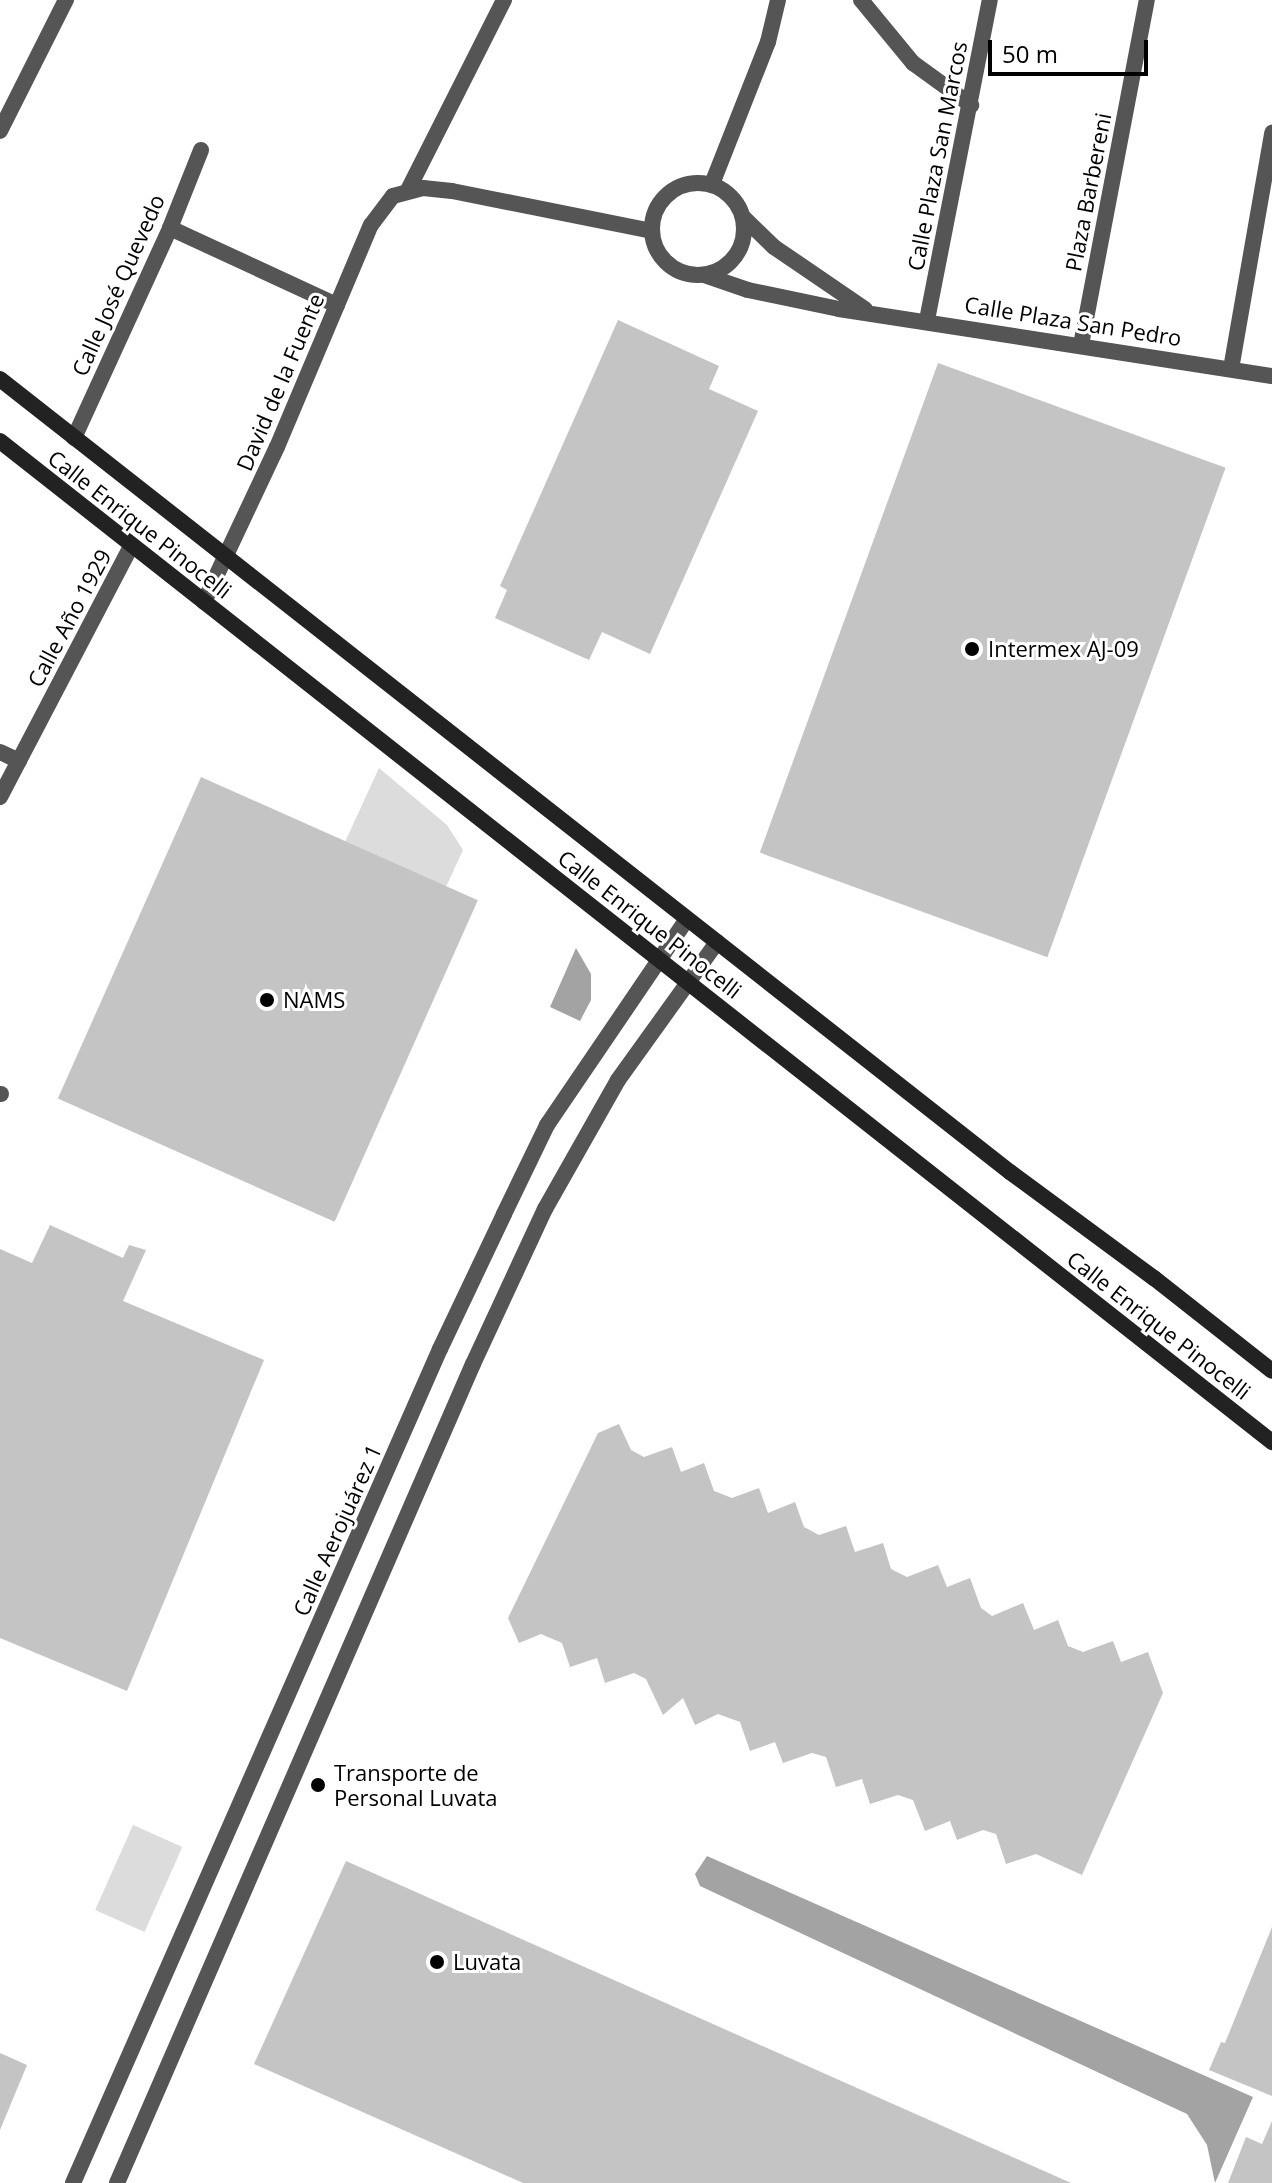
<!DOCTYPE html>
<meta charset="utf-8">
<style>
body{margin:0}
#map{position:relative;width:1272px;height:2183px;overflow:hidden;background:#fff;font-family:"Open Sans",sans-serif}
div>[style]{position:absolute}
.green>*{inset:0;background:#dcdcdc;transform-origin:0 0}
.water>*{inset:0;background:#a3a3a3}
.building>*{inset:0;background:#c4c4c4;transform-origin:0 0}
.minor>*{height:16px;margin:-8px;padding:0 8px;transform-origin:8px;border-radius:8px;background:#555}
.minor>.ring{margin:-8px;padding:0;box-sizing:content-box;background:none;border:16px solid #555;border-radius:50%}
.tertiary>*{height:16px;margin:-8px;padding:0 8px;transform-origin:8px;border-radius:8px;background:#555}
.secondary>*{height:16px;margin:-8px;padding:0 8px;transform-origin:8px;border-radius:8px;background:#222}
.dots>*{width:22px;height:22px;translate:-50% -50%;box-sizing:border-box;border:4px solid #fff;border-radius:50%}
span{translate:-50% -50%;white-space:nowrap;text-align:center;line-height:1.15;-webkit-text-stroke:6px #fff;paint-order:stroke}
.street-label{font-size:22px;color:#000}
.poi-label{font-size:22px;color:#000}
.left{translate:0 -50%;text-align:left}
.scale{position:absolute;left:988px;top:40px;width:160px;height:36px;box-sizing:border-box;border:4px solid #000;border-top:0;padding-left:10px;font-size:24px;line-height:28px;white-space:nowrap;color:#000;-webkit-text-stroke:6px #fff;paint-order:stroke}
</style>
<div id="map">
<div class="green">
<div style="clip-path:polygon(379px 768px,447px 825px,463px 850px,446px 887px,345px 842px)"></div>
<div style="left:133px;top:1825px;width:54px;height:93px;rotate:24deg"></div>
</div>
<div class="water">
<div style="clip-path:polygon(576px 948px,591px 974px,591px 1000px,580px 1021px,550px 1007px)"></div>
<div style="clip-path:polygon(707px 1856px,1253px 2097px,1215px 2183px,1207px 2145px,1187px 2114px,700px 1886px,695px 1874px)"></div>
</div>
<div class="building">
<div style="clip-path:polygon(618px 320px,719px 366px,709px 389px,758px 411px,650px 654px,602px 632px,589px 660px,495px 618px,507px 590px,500px 586px)"></div>
<div style="left:938px;top:363px;width:306px;height:521px;rotate:20deg"></div>
<div style="left:201px;top:777px;width:303px;height:352px;rotate:24deg"></div>
<div style="clip-path:polygon(50px 1225px,123px 1258px,129px 1245px,146px 1250px,123px 1301px,264px 1360px,127px 1691px,0 1638px,0 1249px,32px 1263px)"></div>
<div style="clip-path:polygon(619px 1424px,631px 1450px,644px 1457px,672px 1447px,681px 1472px,704px 1463px,714px 1491px,732px 1498px,759px 1488px,768px 1513px,795px 1502px,804px 1527px,819px 1535px,846px 1526px,855px 1552px,883px 1543px,891px 1569px,907px 1577px,938px 1565px,947px 1587px,970px 1578px,981px 1608px,992px 1616px,1023px 1603px,1034px 1630px,1058px 1620px,1068px 1646px,1083px 1652px,1113px 1641px,1121px 1662px,1148px 1652px,1163px 1693px,1082px 1875px,1036px 1854px,1006px 1864px,996px 1834px,983px 1830px,957px 1840px,950px 1821px,925px 1831px,913px 1800px,898px 1795px,870px 1804px,862px 1779px,836px 1787px,826px 1757px,812px 1753px,783px 1763px,775px 1742px,750px 1751px,740px 1722px,718px 1714px,695px 1725px,683px 1698px,663px 1715px,646px 1679px,634px 1673px,605px 1683px,597px 1658px,570px 1667px,562px 1643px,541px 1634px,519px 1643px,508px 1618px,598px 1433px)"></div>
<div style="clip-path:polygon(346px 1861px,1071px 2183px,523px 2183px,254px 2064px)"></div>
<div style="clip-path:polygon(1272px 1927px,1272px 2096px,1209px 2070px,1221px 2042px,1225px 2043px)"></div>
<div style="clip-path:polygon(0 2053px,27px 2065px,0 2130px)"></div>
<div style="clip-path:polygon(1272px 2121px,1272px 2183px,1228px 2183px,1246px 2137px,1262px 2144px)"></div>
</div>
<div class="minor">
<div style="left:861px;top:0;width:82px;rotate:50.5deg"></div>
<div style="left:913px;top:63px;width:72px;rotate:35.9deg"></div>
<div style="left:0;top:131px;width:147px;rotate:-63.3deg"></div>
<div class="ring" style="left:652px;top:183px;width:76px;height:76px"></div>
<div style="left:712px;top:184px;width:153px;rotate:-68.5deg"></div>
<div style="left:768px;top:42px;width:43px;rotate:-76.6deg"></div>
<div style="left:408px;top:190px;width:213px;rotate:-63.2deg"></div>
<div style="left:743px;top:217px;width:43px;rotate:44.1deg"></div>
<div style="left:774px;top:247px;width:110px;rotate:34.3deg"></div>
<div style="left:170px;top:228px;width:184px;rotate:24.8deg"></div>
<div style="left:704px;top:275px;width:46px;rotate:18.8deg"></div>
<div style="left:748px;top:290px;width:93px;rotate:11.8deg"></div>
<div style="left:839px;top:309px;width:438px;rotate:8.8deg"></div>
<div style="left:927px;top:320px;width:326px;rotate:-78.9deg"></div>
<div style="left:1081px;top:345px;width:351px;rotate:-79.2deg"></div>
<div style="left:1231px;top:369px;width:240px;rotate:-80.1deg"></div>
<div style="left:74px;top:438px;width:231px;rotate:-65.4deg"></div>
<div style="left:170px;top:228px;width:84px;rotate:-68.3deg"></div>
<div style="left:204px;top:602px;width:171px;rotate:-64.8deg"></div>
<div style="left:277px;top:447px;width:241px;rotate:-67.1deg"></div>
<div style="left:371px;top:225px;width:36px;rotate:-53deg"></div>
<div style="left:393px;top:196px;width:31px;rotate:-15deg"></div>
<div style="left:423px;top:188px;width:29px;rotate:6deg"></div>
<div style="left:452px;top:191px;width:204px;rotate:11.3deg"></div>
<div style="left:0;top:752px;width:21px;rotate:25deg"></div>
<div style="left:0;top:797px;width:284px;rotate:-62.4deg"></div>
<div style="left:0;top:1094px;width:1px"></div>
</div>
<div class="tertiary">
<div style="left:73px;top:2183px;width:911px;rotate:-66.25deg"></div>
<div style="left:440px;top:1349px;width:149px;rotate:-64.6deg"></div>
<div style="left:504px;top:1214px;width:99px;rotate:-64.2deg"></div>
<div style="left:547px;top:1125px;width:249px;rotate:-55.8deg"></div>
<div style="left:117px;top:2183px;width:893px;rotate:-66.51deg"></div>
<div style="left:473px;top:1364px;width:171px;rotate:-65.1deg"></div>
<div style="left:545px;top:1209px;width:148px;rotate:-60.5deg"></div>
<div style="left:618px;top:1080px;width:170px;rotate:-54.3deg"></div>
</div>
<div class="secondary">
<div style="left:0;top:379px;width:1284px;rotate:38.14deg"></div>
<div style="left:1010px;top:1172px;width:179px;rotate:36.4deg"></div>
<div style="left:1154px;top:1278px;width:150px;rotate:38.2deg"></div>
<div style="left:0;top:441px;width:1619px;rotate:38.2deg"></div>
</div>
<div class="dots">
<div style="left:972px;top:649px;background:#000"></div>
<div style="left:267px;top:1000px;background:#000"></div>
<div style="left:318px;top:1785px;background:#000"></div>
<div style="left:437px;top:1962px;background:#000"></div>
</div>
<div class="street-label">
<span style="left:937px;top:156px;rotate:-79deg">Calle Plaza San Marcos</span>
<span style="left:1088px;top:192px;rotate:-79deg">Plaza Barbereni</span>
<span style="left:118px;top:285px;rotate:-66deg">Calle José Quevedo</span>
<span style="left:1073px;top:321px;rotate:9deg">Calle Plaza San Pedro</span>
<span style="left:280px;top:382px;rotate:-67deg">David de la Fuente</span>
<span style="left:140px;top:524px;rotate:38deg">Calle Enrique Pinocelli</span>
<span style="left:69px;top:618px;rotate:-62deg">Calle Año 1929</span>
<span style="left:650px;top:924px;rotate:38deg">Calle Enrique Pinocelli</span>
<span style="left:1159px;top:1325px;rotate:38deg">Calle Enrique Pinocelli</span>
<span style="left:337px;top:1530px;rotate:-66deg">Calle Aerojuárez 1</span>
</div>
<div class="poi-label">
<span class="left" style="left:988px;top:649px">Intermex AJ-09</span>
<span class="left" style="left:283px;top:1000px">NAMS</span>
<span class="left" style="left:334px;top:1785px">Transporte de<br>Personal Luvata</span>
<span class="left" style="left:453px;top:1962px">Luvata</span>
</div>
<div class="scale">50 m</div>
</div>
